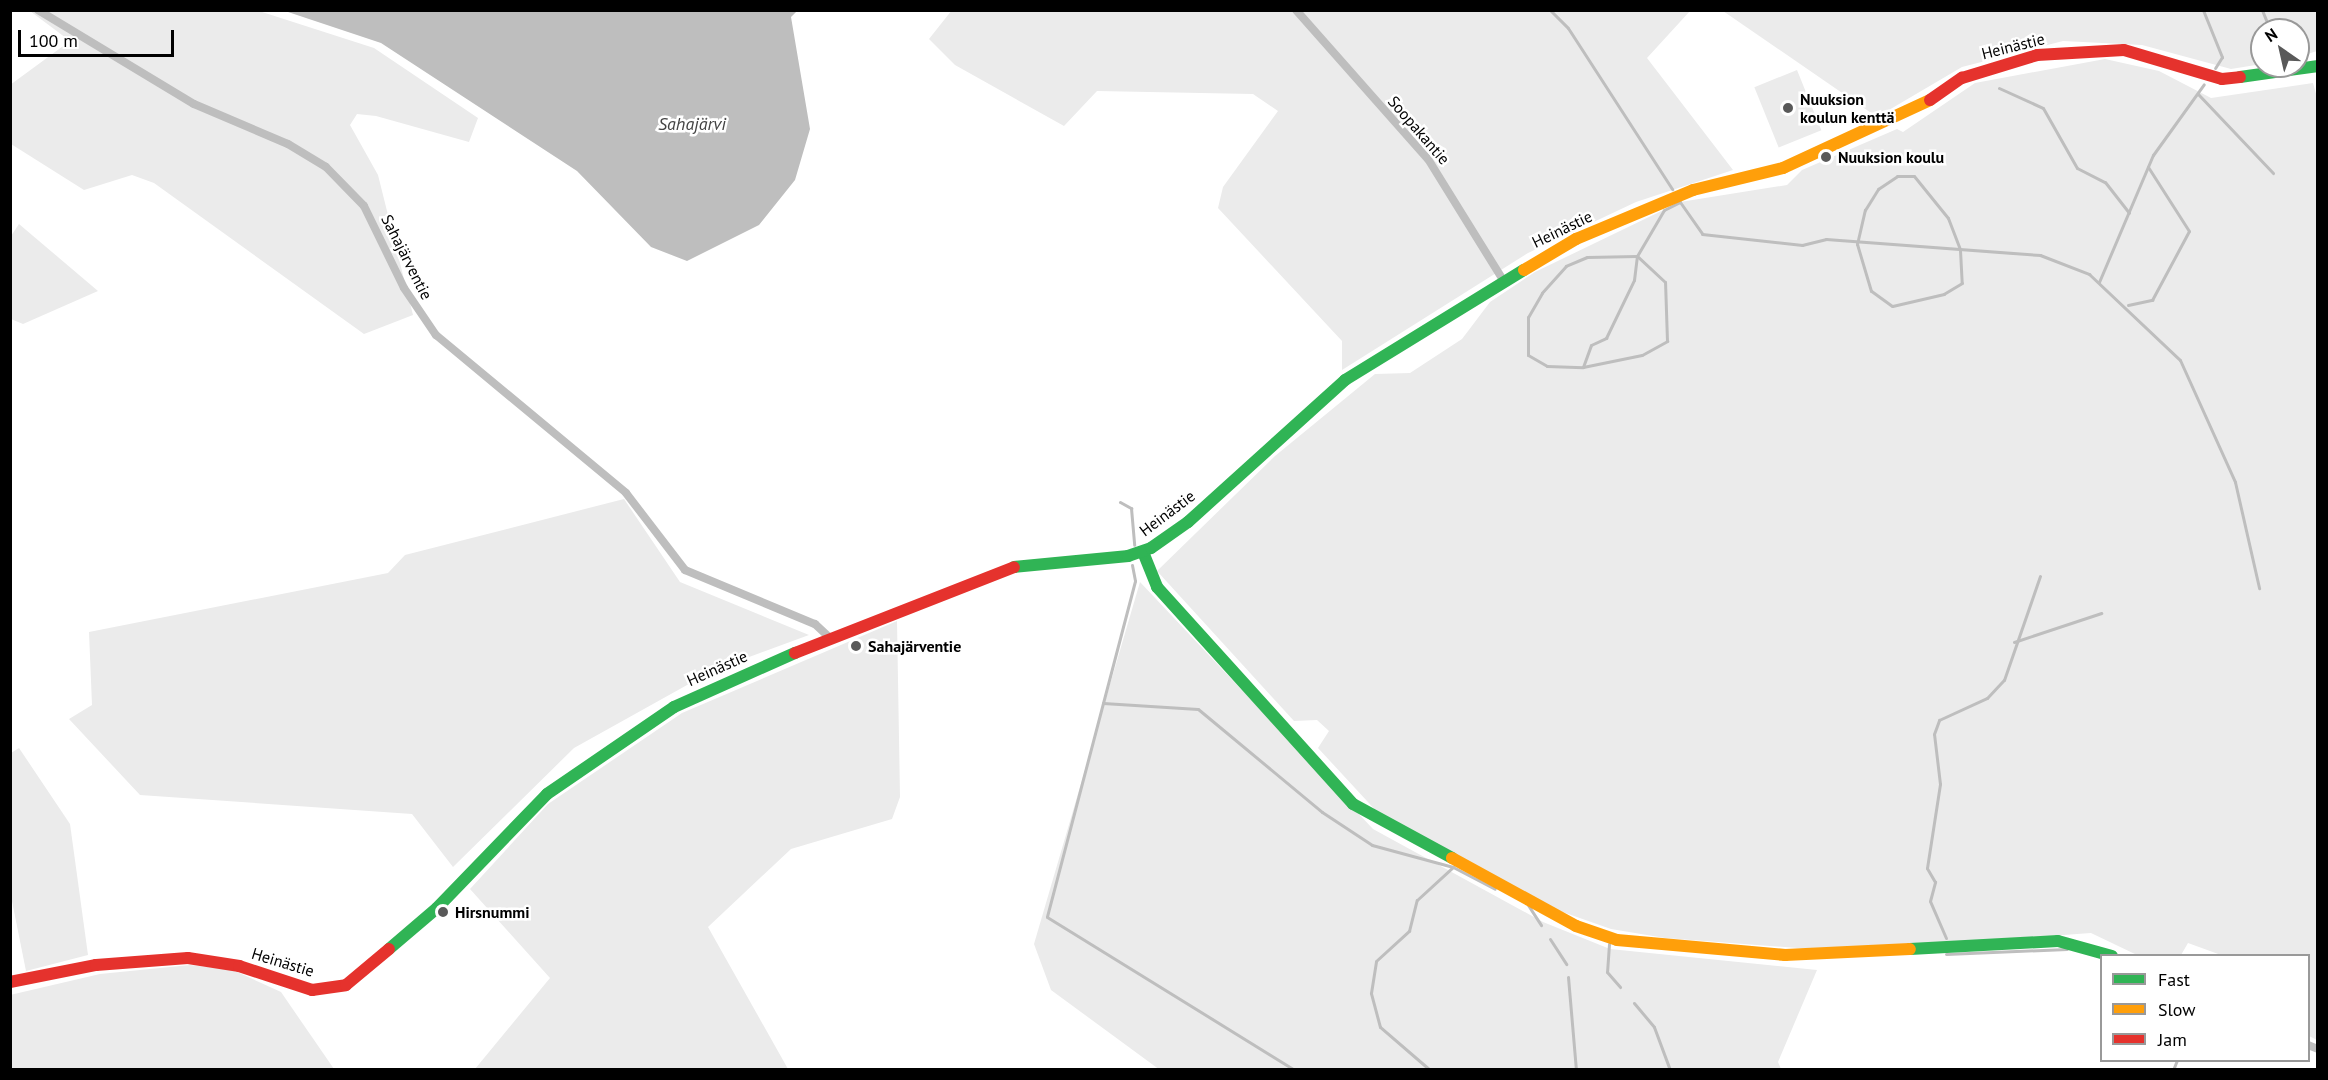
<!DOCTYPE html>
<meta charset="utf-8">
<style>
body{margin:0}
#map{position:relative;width:2328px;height:1080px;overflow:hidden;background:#fff;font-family:"PT Sans",sans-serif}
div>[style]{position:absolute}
.green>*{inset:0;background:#ebebeb;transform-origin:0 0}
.water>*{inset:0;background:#bebebe}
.stream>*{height:3px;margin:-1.5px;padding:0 1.5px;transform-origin:1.5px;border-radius:1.5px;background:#bebebe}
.street>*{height:8px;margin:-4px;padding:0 4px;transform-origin:4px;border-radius:4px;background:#bebebe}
.fast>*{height:12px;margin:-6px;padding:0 6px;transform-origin:6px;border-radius:6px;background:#30b455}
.slow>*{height:12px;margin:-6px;padding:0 6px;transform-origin:6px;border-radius:6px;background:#ff9f0a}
.jam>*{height:12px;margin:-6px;padding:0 6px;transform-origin:6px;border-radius:6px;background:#e5322d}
.dots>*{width:16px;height:16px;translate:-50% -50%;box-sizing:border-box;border:3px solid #fff;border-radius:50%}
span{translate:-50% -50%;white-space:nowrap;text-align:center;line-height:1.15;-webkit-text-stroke:5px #fff;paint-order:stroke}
.street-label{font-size:16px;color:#000}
.poi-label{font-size:16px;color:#000;font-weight:700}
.left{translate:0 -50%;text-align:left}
.water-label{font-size:18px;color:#434343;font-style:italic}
.frame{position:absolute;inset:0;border:12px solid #000;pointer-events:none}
.legend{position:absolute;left:2100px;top:954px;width:210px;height:108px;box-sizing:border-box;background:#fff;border:2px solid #999;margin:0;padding:8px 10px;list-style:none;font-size:18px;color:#000}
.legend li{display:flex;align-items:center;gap:12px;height:30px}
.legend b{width:30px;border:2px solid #999}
.north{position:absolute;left:2250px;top:18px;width:60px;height:60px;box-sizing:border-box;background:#fff;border:2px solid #999;border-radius:50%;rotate:326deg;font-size:16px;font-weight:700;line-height:24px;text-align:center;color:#000}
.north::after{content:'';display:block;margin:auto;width:21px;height:27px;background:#595959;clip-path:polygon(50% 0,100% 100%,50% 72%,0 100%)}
.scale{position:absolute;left:18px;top:30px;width:156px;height:27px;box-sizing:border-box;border:3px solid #000;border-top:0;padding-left:8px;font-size:18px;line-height:21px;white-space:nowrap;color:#000;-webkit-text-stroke:4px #fff;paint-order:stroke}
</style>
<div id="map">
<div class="green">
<div style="clip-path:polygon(952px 10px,1690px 11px,1647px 58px,1733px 170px,1636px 202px,1528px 253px,1342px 370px,1342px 341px,1218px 208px,1223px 187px,1278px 111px,1253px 94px,1097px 91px,1064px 126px,955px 65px,929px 39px)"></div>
<div style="clip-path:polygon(30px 11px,259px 11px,374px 48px,478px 118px,469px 142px,376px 116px,357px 114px,350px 125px,378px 175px,413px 315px,364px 334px,154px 183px,132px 175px,84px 190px,11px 144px,10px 85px,70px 41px)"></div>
<div style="clip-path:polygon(1723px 11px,2317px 11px,2317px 51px,2298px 57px,2298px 30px,2262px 30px,2262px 64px,2231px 69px,2142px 45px,2063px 41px,1962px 67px,1877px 117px)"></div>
<div style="clip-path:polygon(2105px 59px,2159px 71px,2211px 98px,2313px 83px,2318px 101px,2317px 1040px,2309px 1036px,2308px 956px,2221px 955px,2188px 943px,2181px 955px,2137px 955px,2091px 933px,1837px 951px,1665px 938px,1611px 929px,1557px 910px,1379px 814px,1318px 748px,1329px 731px,1317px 720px,1294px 721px,1157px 571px,1275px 456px,1375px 374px,1410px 373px,1462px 339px,1490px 302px,1535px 272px,1680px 202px,1787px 185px,1802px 170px,1897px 129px,1903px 132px,1975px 83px)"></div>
<div style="left:1797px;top:70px;width:65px;height:46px;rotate:68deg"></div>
<div style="clip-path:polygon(19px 224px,98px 291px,23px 324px,11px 319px,11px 236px)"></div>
<div style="clip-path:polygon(624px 499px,680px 582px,809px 635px,714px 670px,574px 748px,453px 867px,412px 814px,140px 795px,69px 719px,92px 705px,89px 632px,388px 573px,405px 555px)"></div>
<div style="clip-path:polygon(1140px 582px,1373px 829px,1543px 922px,1610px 949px,1817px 970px,1778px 1062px,1781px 1069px,1160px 1070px,1051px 990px,1034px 944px)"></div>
<div style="clip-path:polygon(897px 621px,900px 797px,892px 819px,791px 849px,708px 927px,788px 1069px,475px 1069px,550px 978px,470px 889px,548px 804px,682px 713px)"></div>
<div style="clip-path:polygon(19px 748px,70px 824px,88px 955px,26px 971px,10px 891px,11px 753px)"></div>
<div style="clip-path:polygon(190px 965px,233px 970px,281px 992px,334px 1069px,11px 1069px,10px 995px,100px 974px)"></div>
</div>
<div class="water">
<div style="clip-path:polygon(285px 11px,797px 11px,791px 17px,810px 129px,795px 180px,759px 225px,687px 261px,651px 247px,577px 171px,381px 43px)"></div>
</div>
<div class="stream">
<div style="left:1550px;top:10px;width:25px;rotate:45deg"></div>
<div style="left:1568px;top:28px;width:192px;rotate:57.1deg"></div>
<div style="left:2203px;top:10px;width:51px;rotate:68deg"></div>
<div style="left:2222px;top:57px;width:13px;rotate:122deg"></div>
<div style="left:2262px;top:10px;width:22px;rotate:68deg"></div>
<div style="left:1999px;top:88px;width:48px;rotate:24.4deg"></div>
<div style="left:2043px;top:108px;width:69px;rotate:60.5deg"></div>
<div style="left:2077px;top:168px;width:31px;rotate:27deg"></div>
<div style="left:2105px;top:182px;width:39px;rotate:52deg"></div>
<div style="left:2198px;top:94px;width:109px;rotate:46.5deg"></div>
<div style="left:1897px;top:176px;width:17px"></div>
<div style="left:1914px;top:176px;width:54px;rotate:51deg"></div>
<div style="left:1948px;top:218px;width:34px;rotate:69deg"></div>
<div style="left:1960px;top:250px;width:33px;rotate:87deg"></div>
<div style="left:1962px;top:283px;width:21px;rotate:149deg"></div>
<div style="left:1944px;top:294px;width:53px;rotate:167deg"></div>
<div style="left:1892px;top:306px;width:26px;rotate:-144deg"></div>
<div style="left:1871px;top:291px;width:49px;rotate:-106.6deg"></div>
<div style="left:1857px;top:244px;width:35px;rotate:-77deg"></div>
<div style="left:1865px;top:210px;width:25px;rotate:-58deg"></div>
<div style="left:1878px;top:189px;width:23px;rotate:-34deg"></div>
<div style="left:2099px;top:282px;width:138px;rotate:-67deg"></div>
<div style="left:2153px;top:155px;width:87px;rotate:-54.3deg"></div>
<div style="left:2128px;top:305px;width:25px;rotate:-12deg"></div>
<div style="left:2152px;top:300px;width:78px;rotate:-61.8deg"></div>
<div style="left:2189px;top:231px;width:76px;rotate:-122.6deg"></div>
<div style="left:1583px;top:367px;width:60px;rotate:-11.5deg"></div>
<div style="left:1642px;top:355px;width:29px;rotate:-29deg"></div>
<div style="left:1667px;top:341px;width:59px;rotate:-91.9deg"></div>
<div style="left:1665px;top:282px;width:38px;rotate:-137deg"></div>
<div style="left:1637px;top:256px;width:50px;rotate:178.9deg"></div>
<div style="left:1587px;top:257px;width:23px;rotate:157deg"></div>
<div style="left:1566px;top:266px;width:36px;rotate:132deg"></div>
<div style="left:1542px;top:293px;width:28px;rotate:120deg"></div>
<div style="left:1528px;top:317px;width:38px;rotate:90deg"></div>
<div style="left:1528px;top:355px;width:22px;rotate:30deg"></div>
<div style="left:1547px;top:366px;width:36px;rotate:2deg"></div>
<div style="left:1583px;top:367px;width:23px;rotate:-70deg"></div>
<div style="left:1591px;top:345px;width:17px;rotate:-25deg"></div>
<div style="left:1606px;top:338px;width:64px;rotate:-64.2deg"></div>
<div style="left:1634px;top:280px;width:24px;rotate:-83deg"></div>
<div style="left:1637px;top:256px;width:53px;rotate:-59.6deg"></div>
<div style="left:1664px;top:210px;width:18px;rotate:-27deg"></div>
<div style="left:1680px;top:202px;width:39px;rotate:55deg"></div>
<div style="left:1702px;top:234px;width:101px;rotate:6.3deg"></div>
<div style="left:1802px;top:245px;width:25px;rotate:-14deg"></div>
<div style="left:1826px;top:239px;width:215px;rotate:4.3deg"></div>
<div style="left:2040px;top:255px;width:53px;rotate:21.2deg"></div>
<div style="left:2089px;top:274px;width:125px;rotate:43.4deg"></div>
<div style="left:2180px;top:360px;width:134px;rotate:65.7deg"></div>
<div style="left:2235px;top:482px;width:109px;rotate:77.2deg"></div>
<div style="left:1120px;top:502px;width:13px;rotate:29deg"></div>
<div style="left:1131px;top:508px;width:37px;rotate:85deg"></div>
<div style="left:1132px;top:565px;width:16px;rotate:79deg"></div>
<div style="left:1135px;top:581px;width:347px;rotate:104.7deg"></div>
<div style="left:1047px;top:917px;width:291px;rotate:31.7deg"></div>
<div style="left:2014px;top:642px;width:92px;rotate:-18.4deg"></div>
<div style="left:1103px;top:703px;width:95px;rotate:3.6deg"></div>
<div style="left:1198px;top:709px;width:161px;rotate:39.7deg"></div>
<div style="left:1322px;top:812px;width:60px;rotate:33.4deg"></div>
<div style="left:1372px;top:845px;width:84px;rotate:15.2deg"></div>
<div style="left:1528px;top:905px;width:24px;rotate:57deg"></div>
<div style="left:1946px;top:938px;width:40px;rotate:-113.4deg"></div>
<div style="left:1930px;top:901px;width:20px;rotate:-75deg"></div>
<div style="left:1935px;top:882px;width:16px;rotate:-120deg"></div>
<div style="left:1927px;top:868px;width:85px;rotate:-81.2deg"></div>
<div style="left:1940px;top:784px;width:50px;rotate:-96.8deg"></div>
<div style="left:1934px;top:734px;width:15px;rotate:-70deg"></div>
<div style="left:1939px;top:720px;width:53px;rotate:-24.6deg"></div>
<div style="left:1987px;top:698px;width:25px;rotate:-47deg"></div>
<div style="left:2004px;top:680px;width:110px;rotate:-70.9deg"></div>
<div style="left:1550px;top:939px;width:30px;rotate:57deg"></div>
<div style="left:1609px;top:944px;width:28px;rotate:94deg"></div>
<div style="left:1607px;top:972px;width:20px;rotate:49deg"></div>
<div style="left:1946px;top:954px;width:121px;rotate:-2.4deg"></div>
<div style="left:1568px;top:977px;width:93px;rotate:85.1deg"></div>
<div style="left:1634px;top:1003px;width:31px;rotate:50deg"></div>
<div style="left:1654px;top:1027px;width:46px;rotate:69.6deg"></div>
<div style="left:1430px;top:1070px;width:66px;rotate:-139.3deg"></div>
<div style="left:1380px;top:1027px;width:35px;rotate:-105deg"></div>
<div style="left:1371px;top:993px;width:32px;rotate:-81deg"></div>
<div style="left:1376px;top:961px;width:45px;rotate:-42.3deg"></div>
<div style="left:1409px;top:931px;width:32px;rotate:-76deg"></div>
<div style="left:1417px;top:900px;width:49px;rotate:-42.5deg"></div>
<div style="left:1453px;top:867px;width:47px;rotate:27.6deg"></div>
<div style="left:2173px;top:1070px;width:11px;rotate:-68deg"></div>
</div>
<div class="street">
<div style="left:38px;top:10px;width:182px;rotate:31.1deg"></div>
<div style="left:194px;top:104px;width:102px;rotate:23.1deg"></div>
<div style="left:288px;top:144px;width:44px;rotate:31.2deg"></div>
<div style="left:326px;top:167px;width:54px;rotate:45.7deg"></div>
<div style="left:364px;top:206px;width:91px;rotate:64deg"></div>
<div style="left:404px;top:288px;width:57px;rotate:55.8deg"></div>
<div style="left:436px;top:335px;width:247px;rotate:39.7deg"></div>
<div style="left:626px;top:493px;width:97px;rotate:52.5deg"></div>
<div style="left:685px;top:570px;width:141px;rotate:22.6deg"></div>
<div style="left:815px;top:624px;width:22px;rotate:43deg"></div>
<div style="left:1296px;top:10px;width:199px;rotate:48.5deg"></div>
<div style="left:1428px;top:159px;width:142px;rotate:58.2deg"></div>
<div style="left:2308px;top:1045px;width:11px;rotate:22deg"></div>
</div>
<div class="fast">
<div style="left:2240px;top:77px;width:79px;rotate:-8deg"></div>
<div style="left:1143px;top:552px;width:38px;rotate:68deg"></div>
<div style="left:1157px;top:587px;width:292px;rotate:47.9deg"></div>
<div style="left:1353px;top:804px;width:113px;rotate:28.6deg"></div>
<div style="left:1014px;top:567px;width:115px;rotate:-5.5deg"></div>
<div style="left:1128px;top:556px;width:24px;rotate:-19deg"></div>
<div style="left:1151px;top:548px;width:45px;rotate:-35.1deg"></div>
<div style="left:1188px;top:522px;width:212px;rotate:-42.1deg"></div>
<div style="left:1345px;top:380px;width:210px;rotate:-31.6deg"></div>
<div style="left:389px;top:949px;width:63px;rotate:-40.5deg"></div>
<div style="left:437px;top:908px;width:158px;rotate:-46deg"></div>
<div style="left:547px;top:794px;width:154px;rotate:-34.4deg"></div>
<div style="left:674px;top:707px;width:133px;rotate:-24.1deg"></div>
<div style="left:1910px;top:949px;width:148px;rotate:-3.1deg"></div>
<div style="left:2058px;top:941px;width:56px;rotate:15.5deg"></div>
</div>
<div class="slow">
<div style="left:1524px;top:270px;width:61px;rotate:-30.8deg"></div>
<div style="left:1576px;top:239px;width:127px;rotate:-22.7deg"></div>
<div style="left:1693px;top:190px;width:93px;rotate:-13.7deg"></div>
<div style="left:1783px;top:168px;width:162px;rotate:-24.8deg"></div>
<div style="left:1452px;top:858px;width:141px;rotate:28.7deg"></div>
<div style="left:1576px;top:926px;width:43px;rotate:18.9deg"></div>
<div style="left:1617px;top:940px;width:169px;rotate:5.1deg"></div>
<div style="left:1785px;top:955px;width:125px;rotate:-2.7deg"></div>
</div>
<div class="jam">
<div style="left:1930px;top:100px;width:39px;rotate:-35deg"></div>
<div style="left:1962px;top:78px;width:78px;rotate:-17deg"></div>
<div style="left:2037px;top:55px;width:87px;rotate:-3.3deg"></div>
<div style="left:2124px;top:50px;width:102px;rotate:16.5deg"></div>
<div style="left:2222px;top:79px;width:18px;rotate:-6deg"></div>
<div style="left:795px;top:653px;width:235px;rotate:-21.4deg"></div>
<div style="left:10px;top:982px;width:88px;rotate:-11.2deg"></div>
<div style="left:96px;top:965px;width:92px;rotate:-4.4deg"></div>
<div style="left:188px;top:958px;width:52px;rotate:8.9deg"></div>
<div style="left:239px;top:966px;width:77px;rotate:18.2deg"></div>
<div style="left:312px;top:990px;width:34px;rotate:-8deg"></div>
<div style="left:346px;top:985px;width:56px;rotate:-39.9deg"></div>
</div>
<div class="dots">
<div style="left:1788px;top:108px;background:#595959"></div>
<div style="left:1826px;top:157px;background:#595959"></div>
<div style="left:856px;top:646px;background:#595959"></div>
<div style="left:443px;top:912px;background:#595959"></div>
</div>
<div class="street-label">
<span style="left:2013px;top:46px;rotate:-14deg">Heinästie</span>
<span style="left:1419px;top:130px;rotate:49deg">Soopakantie</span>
<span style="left:1562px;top:229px;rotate:-26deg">Heinästie</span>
<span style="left:407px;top:257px;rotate:63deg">Sahajärventie</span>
<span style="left:1167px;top:513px;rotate:-37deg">Heinästie</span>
<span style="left:717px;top:668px;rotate:-24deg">Heinästie</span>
<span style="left:283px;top:962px;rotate:17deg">Heinästie</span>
</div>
<div class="poi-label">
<span class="left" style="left:1800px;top:108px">Nuuksion<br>koulun kenttä</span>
<span class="left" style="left:1838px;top:157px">Nuuksion koulu</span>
<span class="left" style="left:868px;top:646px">Sahajärventie</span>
<span class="left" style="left:455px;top:912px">Hirsnummi</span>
</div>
<div class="water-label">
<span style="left:692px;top:124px">Sahajärvi</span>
</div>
<div class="frame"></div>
<ul class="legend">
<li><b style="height:8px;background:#30b455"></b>Fast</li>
<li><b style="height:8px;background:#ff9f0a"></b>Slow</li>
<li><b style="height:8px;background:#e5322d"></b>Jam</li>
</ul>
<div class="north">N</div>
<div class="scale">100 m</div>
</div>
